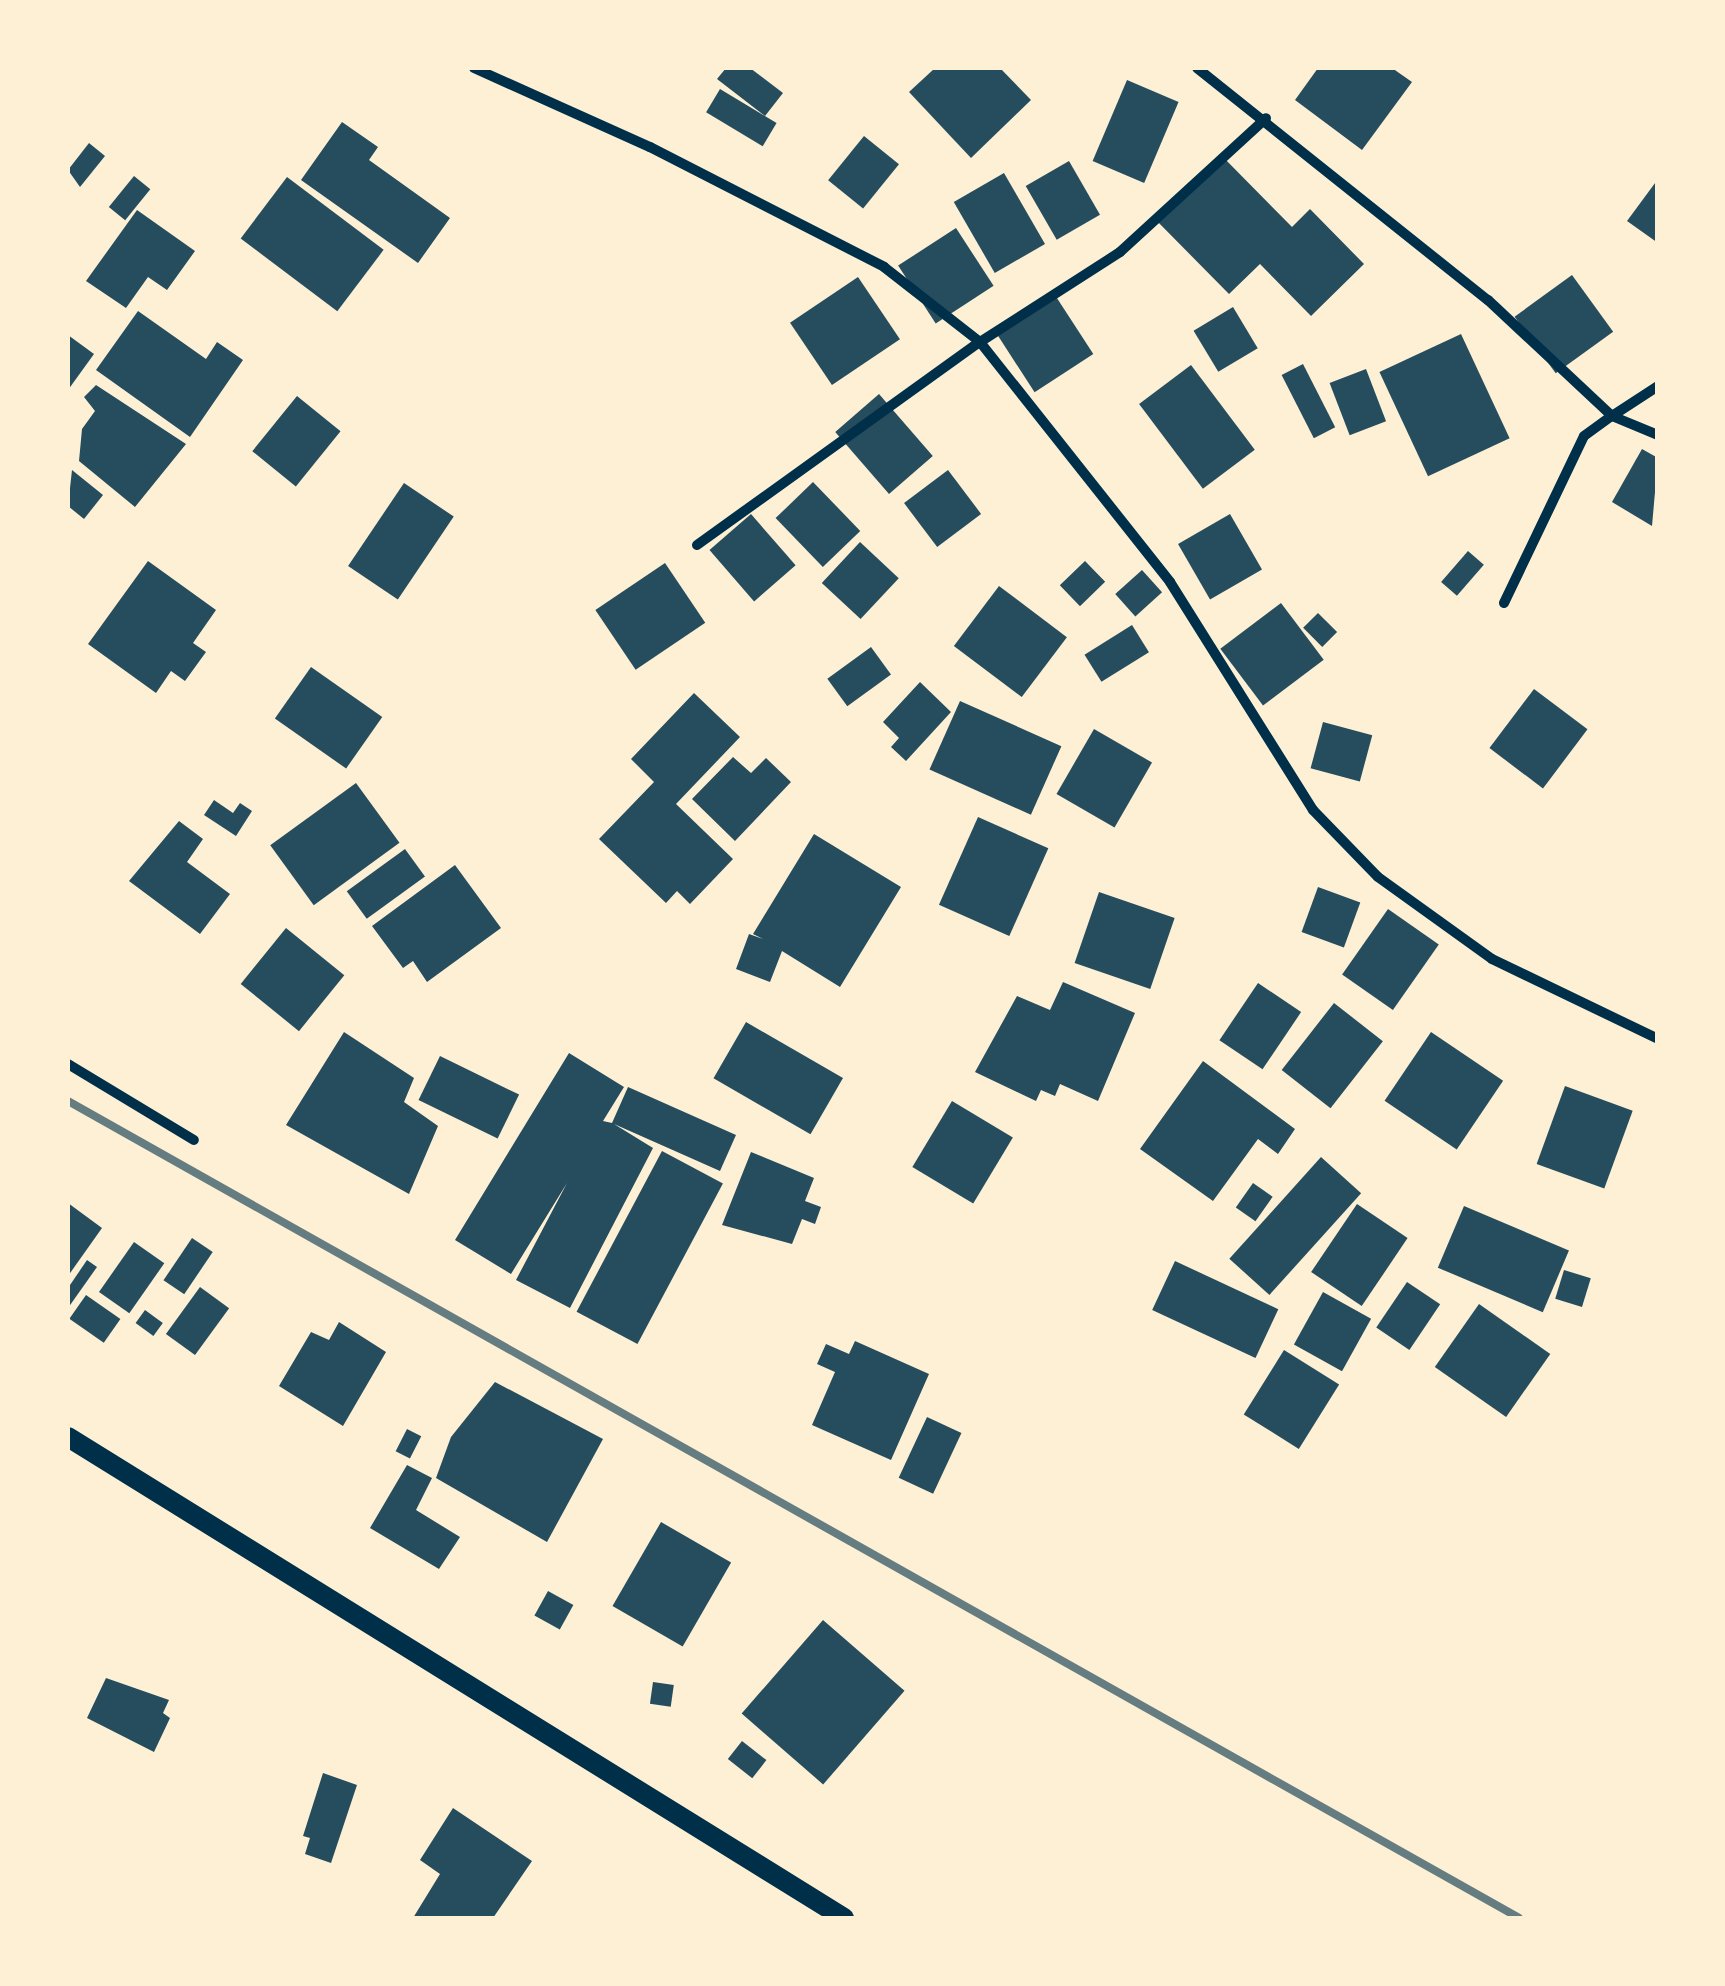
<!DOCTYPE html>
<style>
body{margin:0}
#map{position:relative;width:1725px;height:1986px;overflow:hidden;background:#fdf0d5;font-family:"Nunito Sans",sans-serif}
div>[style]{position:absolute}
.building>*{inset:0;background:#264d5e;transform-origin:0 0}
.minor>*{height:10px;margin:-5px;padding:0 5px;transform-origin:5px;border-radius:5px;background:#003049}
.secondary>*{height:20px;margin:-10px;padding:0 10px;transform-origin:10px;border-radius:10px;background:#003049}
.rail>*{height:8px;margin:-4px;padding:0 4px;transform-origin:4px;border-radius:4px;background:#657d81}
span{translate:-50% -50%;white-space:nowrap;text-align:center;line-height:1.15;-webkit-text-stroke:8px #fdf0d5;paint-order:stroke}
.frame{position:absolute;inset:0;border:70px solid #fdf0d5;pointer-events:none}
</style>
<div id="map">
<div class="building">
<div style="clip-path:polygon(726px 68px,750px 68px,783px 93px,765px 116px,717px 79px)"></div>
<div style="clip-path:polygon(935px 68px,1000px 68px,1031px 100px,971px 158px,909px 92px)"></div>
<div style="clip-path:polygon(1318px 68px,1392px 68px,1412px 82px,1362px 150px,1295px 100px)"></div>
<div style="left:1127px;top:80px;width:56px;height:88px;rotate:23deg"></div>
<div style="left:720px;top:89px;width:66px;height:27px;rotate:31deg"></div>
<div style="clip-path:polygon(342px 122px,378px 147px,369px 160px,450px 218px,418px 263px,301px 180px)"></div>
<div style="left:864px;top:136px;width:45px;height:57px;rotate:39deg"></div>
<div style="clip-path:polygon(89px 143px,105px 156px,80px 187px,68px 170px)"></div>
<div style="clip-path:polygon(1220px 154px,1292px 227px,1310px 209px,1364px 264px,1311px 316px,1260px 264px,1229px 294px,1154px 218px)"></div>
<div style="left:1069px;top:161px;width:62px;height:50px;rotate:60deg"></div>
<div style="left:1004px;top:173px;width:82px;height:58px;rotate:60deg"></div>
<div style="left:134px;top:176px;width:21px;height:40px;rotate:39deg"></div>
<div style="left:287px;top:177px;width:121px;height:77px;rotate:37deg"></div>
<div style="clip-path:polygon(1658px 179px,1658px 243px,1627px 221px)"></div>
<div style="clip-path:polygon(137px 210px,195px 251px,167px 290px,148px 277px,126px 308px,86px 281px)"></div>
<div style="left:956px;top:228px;width:69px;height:69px;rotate:57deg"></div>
<div style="left:1572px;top:275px;width:70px;height:71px;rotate:54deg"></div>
<div style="left:858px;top:277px;width:75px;height:82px;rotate:56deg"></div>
<div style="left:1053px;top:292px;width:74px;height:70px;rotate:57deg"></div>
<div style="left:1233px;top:307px;width:48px;height:46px;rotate:59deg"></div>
<div style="clip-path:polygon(138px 311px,206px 359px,217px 342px,243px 360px,190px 437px,96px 370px)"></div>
<div style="left:1461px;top:334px;width:115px;height:90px;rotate:65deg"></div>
<div style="clip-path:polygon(68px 335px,94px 354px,68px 390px)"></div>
<div style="left:1303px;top:364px;width:71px;height:24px;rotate:63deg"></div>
<div style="left:1191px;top:365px;width:106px;height:65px;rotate:53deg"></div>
<div style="left:1366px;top:369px;width:56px;height:39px;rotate:69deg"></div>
<div style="clip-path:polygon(96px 385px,186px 444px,135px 507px,79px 461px,82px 429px,95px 411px,84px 397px)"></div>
<div style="left:879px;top:394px;width:82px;height:58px;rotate:49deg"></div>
<div style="left:297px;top:396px;width:56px;height:71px;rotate:39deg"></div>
<div style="clip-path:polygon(1642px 449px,1658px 458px,1652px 526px,1612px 502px)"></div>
<div style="clip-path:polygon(72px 470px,103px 495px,84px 519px,68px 506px)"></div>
<div style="left:948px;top:470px;width:55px;height:55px;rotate:53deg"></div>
<div style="left:813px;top:482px;width:68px;height:52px;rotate:46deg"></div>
<div style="left:404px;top:483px;width:60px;height:100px;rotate:34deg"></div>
<div style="left:751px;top:514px;width:68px;height:55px;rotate:49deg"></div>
<div style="left:1230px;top:514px;width:64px;height:60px;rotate:60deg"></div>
<div style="left:860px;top:542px;width:53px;height:56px;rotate:43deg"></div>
<div style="left:1468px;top:551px;width:21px;height:41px;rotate:41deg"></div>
<div style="clip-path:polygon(148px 561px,216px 610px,193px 643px,206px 652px,185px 681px,171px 671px,156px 693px,88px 644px)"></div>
<div style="left:1085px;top:561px;width:29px;height:35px;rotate:46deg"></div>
<div style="left:665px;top:563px;width:72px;height:84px;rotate:56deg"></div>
<div style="left:1142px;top:570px;width:30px;height:36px;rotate:48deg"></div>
<div style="left:999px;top:586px;width:85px;height:75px;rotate:37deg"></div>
<div style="left:1281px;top:603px;width:71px;height:76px;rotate:53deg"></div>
<div style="left:1318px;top:613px;width:27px;height:21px;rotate:45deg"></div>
<div style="left:1132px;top:625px;width:32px;height:56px;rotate:58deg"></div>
<div style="left:871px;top:647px;width:34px;height:54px;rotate:54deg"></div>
<div style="left:311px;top:667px;width:87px;height:63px;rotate:35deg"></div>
<div style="clip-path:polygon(920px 682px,951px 712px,906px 761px,891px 747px,899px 738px,883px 722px)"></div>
<div style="left:1534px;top:689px;width:67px;height:74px;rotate:37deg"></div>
<div style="clip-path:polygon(694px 693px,740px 737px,676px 804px,733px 859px,690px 904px,677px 891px,666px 903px,599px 839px,654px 782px,631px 759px)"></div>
<div style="left:960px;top:701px;width:111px;height:75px;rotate:24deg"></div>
<div style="left:1323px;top:722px;width:51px;height:48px;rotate:15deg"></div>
<div style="left:1094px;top:729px;width:67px;height:75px;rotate:30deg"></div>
<div style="clip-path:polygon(733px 757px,751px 773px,766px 758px,791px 782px,735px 841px,692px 799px)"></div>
<div style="left:356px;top:783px;width:74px;height:106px;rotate:54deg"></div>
<div style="clip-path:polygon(214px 800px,233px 813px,240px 803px,252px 811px,236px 836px,204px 815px)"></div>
<div style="left:978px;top:817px;width:77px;height:96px;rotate:24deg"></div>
<div style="clip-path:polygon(179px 821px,203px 839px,187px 862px,230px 894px,200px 934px,129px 881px)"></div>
<div style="clip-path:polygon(814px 834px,901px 887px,840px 987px,782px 951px,770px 982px,736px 969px,749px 934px,763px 939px,753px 934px)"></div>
<div style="left:405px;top:849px;width:34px;height:72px;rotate:54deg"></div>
<div style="clip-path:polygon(455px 865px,501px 928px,427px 982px,413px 961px,403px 968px,372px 926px)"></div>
<div style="left:1318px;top:887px;width:45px;height:48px;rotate:20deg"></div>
<div style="left:1099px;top:892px;width:80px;height:75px;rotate:19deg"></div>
<div style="left:1388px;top:909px;width:62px;height:80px;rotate:35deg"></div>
<div style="left:286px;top:928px;width:75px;height:72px;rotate:39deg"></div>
<div style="clip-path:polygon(1063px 982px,1135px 1013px,1098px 1101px,1060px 1084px,1055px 1096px,1041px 1090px,1036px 1101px,975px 1072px,1017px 996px,1050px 1010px)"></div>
<div style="left:1258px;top:983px;width:52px;height:69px;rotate:34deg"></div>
<div style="left:1334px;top:1003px;width:62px;height:85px;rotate:38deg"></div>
<div style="left:746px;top:1022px;width:112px;height:65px;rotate:30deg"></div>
<div style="clip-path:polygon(344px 1032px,414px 1078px,404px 1102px,438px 1126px,409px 1194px,286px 1125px)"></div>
<div style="left:1431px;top:1032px;width:87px;height:83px;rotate:34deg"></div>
<div style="clip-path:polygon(569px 1053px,624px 1087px,603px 1121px,612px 1123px,628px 1087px,736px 1135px,720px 1171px,614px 1124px,653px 1148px,570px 1308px,516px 1280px,567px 1183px,511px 1274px,455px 1240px)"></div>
<div style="left:440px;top:1056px;width:88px;height:49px;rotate:26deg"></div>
<div style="clip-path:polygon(1203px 1061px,1295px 1129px,1278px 1154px,1258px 1139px,1213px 1201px,1140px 1149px)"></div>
<div style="left:1565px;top:1086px;width:72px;height:83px;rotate:20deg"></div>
<div style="left:952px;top:1101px;width:71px;height:77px;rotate:31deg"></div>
<div style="left:662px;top:1151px;width:69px;height:182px;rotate:28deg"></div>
<div style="clip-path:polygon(751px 1152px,814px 1178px,805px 1201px,821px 1207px,815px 1224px,802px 1219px,792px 1244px,722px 1225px)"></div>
<div style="left:1321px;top:1157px;width:54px;height:137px;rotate:42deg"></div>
<div style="left:1253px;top:1183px;width:24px;height:30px;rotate:35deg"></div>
<div style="clip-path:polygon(68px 1203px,102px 1228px,68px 1276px)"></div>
<div style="left:1357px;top:1204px;width:61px;height:82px;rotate:34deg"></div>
<div style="left:1464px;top:1206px;width:114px;height:67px;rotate:23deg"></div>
<div style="left:192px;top:1238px;width:25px;height:51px;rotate:34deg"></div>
<div style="left:134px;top:1242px;width:37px;height:61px;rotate:35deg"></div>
<div style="clip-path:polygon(87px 1260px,97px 1267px,68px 1308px,68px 1288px)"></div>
<div style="left:1175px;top:1261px;width:114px;height:54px;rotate:25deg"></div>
<div style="left:1564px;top:1270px;width:28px;height:30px;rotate:17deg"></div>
<div style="left:1407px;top:1282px;width:40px;height:55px;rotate:34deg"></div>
<div style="left:200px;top:1287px;width:36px;height:58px;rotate:36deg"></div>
<div style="left:1323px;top:1292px;width:55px;height:60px;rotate:29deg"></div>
<div style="left:86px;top:1295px;width:42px;height:29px;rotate:35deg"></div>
<div style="left:1479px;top:1304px;width:87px;height:77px;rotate:35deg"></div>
<div style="left:145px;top:1310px;width:22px;height:16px;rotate:36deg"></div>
<div style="clip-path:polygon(339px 1322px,386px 1352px,343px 1426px,279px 1386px,311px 1332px,329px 1340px)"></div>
<div style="clip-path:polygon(855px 1341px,929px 1374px,891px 1460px,812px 1425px,835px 1372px,817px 1364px,826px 1344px,849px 1354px)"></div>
<div style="left:1284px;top:1350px;width:65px;height:76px;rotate:32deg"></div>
<div style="clip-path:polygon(495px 1382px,603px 1439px,547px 1542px,436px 1478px,451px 1437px)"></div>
<div style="left:927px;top:1417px;width:38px;height:67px;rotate:25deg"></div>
<div style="left:407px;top:1429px;width:16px;height:25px;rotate:27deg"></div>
<div style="clip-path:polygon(407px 1465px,432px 1478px,416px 1510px,460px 1537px,439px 1569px,370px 1528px)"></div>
<div style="left:661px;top:1522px;width:81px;height:97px;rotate:30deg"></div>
<div style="left:548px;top:1591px;width:29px;height:28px;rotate:29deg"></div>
<div style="left:823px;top:1620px;width:108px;height:124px;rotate:41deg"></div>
<div style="clip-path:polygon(106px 1678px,169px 1700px,163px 1713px,170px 1718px,154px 1752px,87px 1718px)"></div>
<div style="left:653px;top:1682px;width:21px;height:22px;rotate:8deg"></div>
<div style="left:742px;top:1741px;width:31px;height:23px;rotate:38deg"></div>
<div style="clip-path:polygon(323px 1773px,357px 1785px,331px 1863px,305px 1854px,310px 1838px,303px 1836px)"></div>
<div style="clip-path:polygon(453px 1808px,532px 1861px,493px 1918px,413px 1918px,440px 1874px,420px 1860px)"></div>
</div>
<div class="minor">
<div style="left:474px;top:68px;width:193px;rotate:24.2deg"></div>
<div style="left:650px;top:147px;width:263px;rotate:27.1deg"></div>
<div style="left:884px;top:267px;width:122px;rotate:38deg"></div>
<div style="left:980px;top:342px;width:306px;rotate:51.6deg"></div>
<div style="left:1170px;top:582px;width:269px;rotate:57.9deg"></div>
<div style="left:1313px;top:810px;width:93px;rotate:45.9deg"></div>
<div style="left:1378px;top:877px;width:140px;rotate:35.7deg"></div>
<div style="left:1492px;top:959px;width:184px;rotate:25.7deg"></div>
<div style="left:1197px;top:68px;width:372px;rotate:38.6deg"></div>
<div style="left:1488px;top:300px;width:170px;rotate:43.1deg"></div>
<div style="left:1612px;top:416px;width:55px;rotate:-33.1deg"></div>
<div style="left:697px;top:545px;width:348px;rotate:-35.7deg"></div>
<div style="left:980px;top:342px;width:166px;rotate:-32.7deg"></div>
<div style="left:1120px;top:252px;width:198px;rotate:-42.5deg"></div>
<div style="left:1504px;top:603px;width:185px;rotate:-64.4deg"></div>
<div style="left:1584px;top:436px;width:34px;rotate:-36deg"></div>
<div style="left:1612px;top:416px;width:50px;rotate:22.4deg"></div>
<div style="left:68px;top:1064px;width:147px;rotate:31.1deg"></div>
</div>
<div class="secondary">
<div style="left:68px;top:1437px;width:913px;rotate:31.79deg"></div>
</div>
<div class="rail">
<div style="left:68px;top:1101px;width:1665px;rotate:29.38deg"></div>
</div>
<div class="frame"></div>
</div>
